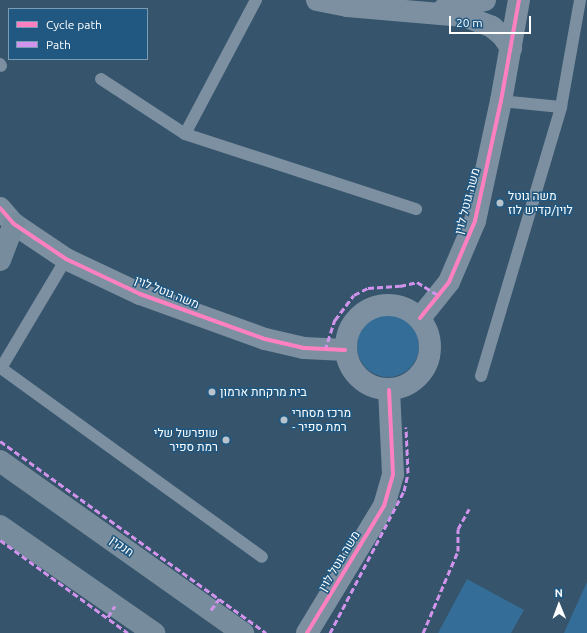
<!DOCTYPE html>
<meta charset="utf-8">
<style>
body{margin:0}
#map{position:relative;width:587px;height:633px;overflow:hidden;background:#36546b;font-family:Ubuntu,Heebo,sans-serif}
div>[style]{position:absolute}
.green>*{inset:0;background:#346e98}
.round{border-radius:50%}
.lane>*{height:12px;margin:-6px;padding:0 6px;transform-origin:6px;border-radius:6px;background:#7c90a1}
.street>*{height:22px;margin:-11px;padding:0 11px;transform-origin:11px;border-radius:11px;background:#7c90a1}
.street>.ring{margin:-11px;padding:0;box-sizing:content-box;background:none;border:22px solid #7c90a1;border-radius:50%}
.secondary>*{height:22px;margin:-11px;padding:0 11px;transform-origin:11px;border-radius:11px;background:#778d9d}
.quiet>*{height:3px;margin-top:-1.5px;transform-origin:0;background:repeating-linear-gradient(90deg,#d193ec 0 6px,transparent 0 9px)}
.cycleway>*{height:4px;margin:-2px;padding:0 2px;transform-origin:2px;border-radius:2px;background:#ff80c0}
.dots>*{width:11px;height:11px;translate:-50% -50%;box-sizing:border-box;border:2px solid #205881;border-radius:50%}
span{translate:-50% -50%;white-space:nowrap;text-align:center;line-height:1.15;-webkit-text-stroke:3px #205881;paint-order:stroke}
.poi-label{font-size:12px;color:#fff}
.left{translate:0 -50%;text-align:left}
.right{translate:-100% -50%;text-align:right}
.street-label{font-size:12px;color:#fff}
.legend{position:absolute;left:8px;top:8px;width:140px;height:52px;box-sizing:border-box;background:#205881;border:1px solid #799bb3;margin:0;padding:5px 7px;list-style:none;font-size:12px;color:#fff}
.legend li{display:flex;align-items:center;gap:8px;height:20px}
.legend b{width:20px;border:1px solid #799bb3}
.north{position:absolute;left:539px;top:585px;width:40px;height:40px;-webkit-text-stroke:3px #205881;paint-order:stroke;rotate:359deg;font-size:11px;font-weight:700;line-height:16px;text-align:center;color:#fff}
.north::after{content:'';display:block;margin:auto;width:14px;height:18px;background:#fff;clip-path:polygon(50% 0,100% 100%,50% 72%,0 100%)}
.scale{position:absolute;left:449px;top:16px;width:82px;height:18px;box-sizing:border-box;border:2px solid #fff;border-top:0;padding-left:5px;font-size:12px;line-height:14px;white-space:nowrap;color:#fff;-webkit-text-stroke:3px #205881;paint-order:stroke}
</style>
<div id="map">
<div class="green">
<div class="round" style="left:357px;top:315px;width:62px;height:62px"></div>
<div style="clip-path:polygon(467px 579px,524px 610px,511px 633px,438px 633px)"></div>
<div style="clip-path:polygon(587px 582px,587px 633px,564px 633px,577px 604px)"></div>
</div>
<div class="lane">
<div style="left:0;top:64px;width:2px;rotate:63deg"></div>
<div style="left:101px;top:79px;width:100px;rotate:33.2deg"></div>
<div style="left:185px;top:134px;width:152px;rotate:-62.1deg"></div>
<div style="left:501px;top:101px;width:60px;rotate:5.7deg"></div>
<div style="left:185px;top:134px;width:243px;rotate:18deg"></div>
<div style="left:66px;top:259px;width:127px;rotate:120.8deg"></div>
<div style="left:1px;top:368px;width:322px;rotate:35.9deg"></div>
<div style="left:481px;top:376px;width:281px;rotate:-73.4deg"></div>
<div style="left:561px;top:107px;width:109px;rotate:-79.9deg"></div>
</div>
<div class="street">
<div style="left:317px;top:0;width:31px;rotate:11deg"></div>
<div style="left:347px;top:6px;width:117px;rotate:4.9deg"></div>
<div style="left:464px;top:16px;width:30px;rotate:21deg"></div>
<div style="left:492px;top:27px;width:13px;rotate:39deg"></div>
<div style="left:502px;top:35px;width:16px;rotate:55deg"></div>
<div style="left:444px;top:9px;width:42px;rotate:-12.4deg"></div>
<div style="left:0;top:208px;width:21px;rotate:49deg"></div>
<div style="left:14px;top:224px;width:63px;rotate:33.9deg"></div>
<div style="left:66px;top:259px;width:82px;rotate:25.3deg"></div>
<div style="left:140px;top:294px;width:133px;rotate:19.8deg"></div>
<div style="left:265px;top:339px;width:40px;rotate:13deg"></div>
<div style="left:304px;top:348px;width:41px;rotate:2.8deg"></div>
<div class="ring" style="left:346px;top:305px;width:62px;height:62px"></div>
<div style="left:420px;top:318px;width:46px;rotate:-51.1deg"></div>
<div style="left:449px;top:282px;width:66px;rotate:-66.9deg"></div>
<div style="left:475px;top:221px;width:123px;rotate:-77.8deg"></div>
<div style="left:501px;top:101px;width:103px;rotate:-79.9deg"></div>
<div style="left:307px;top:633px;width:149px;rotate:-58.8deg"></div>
<div style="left:384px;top:506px;width:33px;rotate:-74deg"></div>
<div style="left:393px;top:474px;width:84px;rotate:-92.7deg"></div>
</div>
<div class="secondary">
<div style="left:0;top:260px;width:39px;rotate:-69deg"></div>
<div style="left:0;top:461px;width:298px;rotate:35.3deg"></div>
<div style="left:0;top:526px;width:188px;rotate:34.8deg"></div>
</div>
<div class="quiet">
<div style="left:325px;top:350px;width:32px;rotate:-72deg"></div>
<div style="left:335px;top:320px;width:31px;rotate:-53deg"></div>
<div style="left:354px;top:295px;width:16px;rotate:-27deg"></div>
<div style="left:368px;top:288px;width:32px;rotate:-4deg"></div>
<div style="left:400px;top:286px;width:17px;rotate:-13deg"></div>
<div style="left:417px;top:282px;width:26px;rotate:32deg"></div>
<div style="left:0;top:441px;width:328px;rotate:35.8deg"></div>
<div style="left:0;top:540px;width:158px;rotate:36deg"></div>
<div style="left:211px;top:610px;width:14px;rotate:-54deg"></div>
<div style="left:108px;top:617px;width:13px;rotate:-58deg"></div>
<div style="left:330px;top:633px;width:160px;rotate:-62.5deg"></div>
<div style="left:404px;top:491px;width:18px;rotate:-77deg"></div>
<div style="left:408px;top:473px;width:46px;rotate:-92.5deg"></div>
<div style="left:423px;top:633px;width:89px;rotate:-66.9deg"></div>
<div style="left:458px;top:551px;width:22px;rotate:-90deg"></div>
<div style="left:458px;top:529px;width:23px;rotate:-61deg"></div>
</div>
<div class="cycleway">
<div style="left:0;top:208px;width:21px;rotate:49deg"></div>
<div style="left:14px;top:224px;width:63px;rotate:33.9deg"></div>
<div style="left:66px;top:259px;width:82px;rotate:25.3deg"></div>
<div style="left:140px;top:294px;width:133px;rotate:19.8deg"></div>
<div style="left:265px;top:339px;width:40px;rotate:13deg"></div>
<div style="left:304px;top:348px;width:41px;rotate:2.8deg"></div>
<div style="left:420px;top:318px;width:46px;rotate:-51.1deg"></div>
<div style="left:449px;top:282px;width:66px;rotate:-66.9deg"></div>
<div style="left:475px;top:221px;width:123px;rotate:-77.8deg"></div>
<div style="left:501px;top:101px;width:103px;rotate:-79.9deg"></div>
<div style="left:307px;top:633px;width:149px;rotate:-58.8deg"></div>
<div style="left:384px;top:506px;width:33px;rotate:-74deg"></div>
<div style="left:393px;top:474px;width:84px;rotate:-92.7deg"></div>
</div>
<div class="dots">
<div style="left:500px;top:203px;background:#b9c3cb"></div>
<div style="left:212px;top:392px;background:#b9c3cb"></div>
<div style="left:284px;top:420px;background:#b9c3cb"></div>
<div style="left:226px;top:440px;background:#b9c3cb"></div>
</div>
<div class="poi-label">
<span class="left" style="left:508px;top:203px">משה גוטל<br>לוין/קדיש לוז</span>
<span class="left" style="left:220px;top:392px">בית מרקחת ארמון</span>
<span class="left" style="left:292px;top:420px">מרכז מסחרי<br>- רמת ספיר</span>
<span class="right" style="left:218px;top:440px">שופרשל שלי<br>רמת ספיר</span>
</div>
<div class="street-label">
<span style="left:467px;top:201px;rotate:-75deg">משה גוטל לוין</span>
<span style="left:167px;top:292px;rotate:22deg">משה גוטל לוין</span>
<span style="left:122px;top:546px;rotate:36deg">חנקין</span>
<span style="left:339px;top:561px;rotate:-59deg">משה גוטל לוין</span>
</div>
<ul class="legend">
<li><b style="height:5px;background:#ff80c0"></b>Cycle path</li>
<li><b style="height:5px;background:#d193ec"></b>Path</li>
</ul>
<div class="north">N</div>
<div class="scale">20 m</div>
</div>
